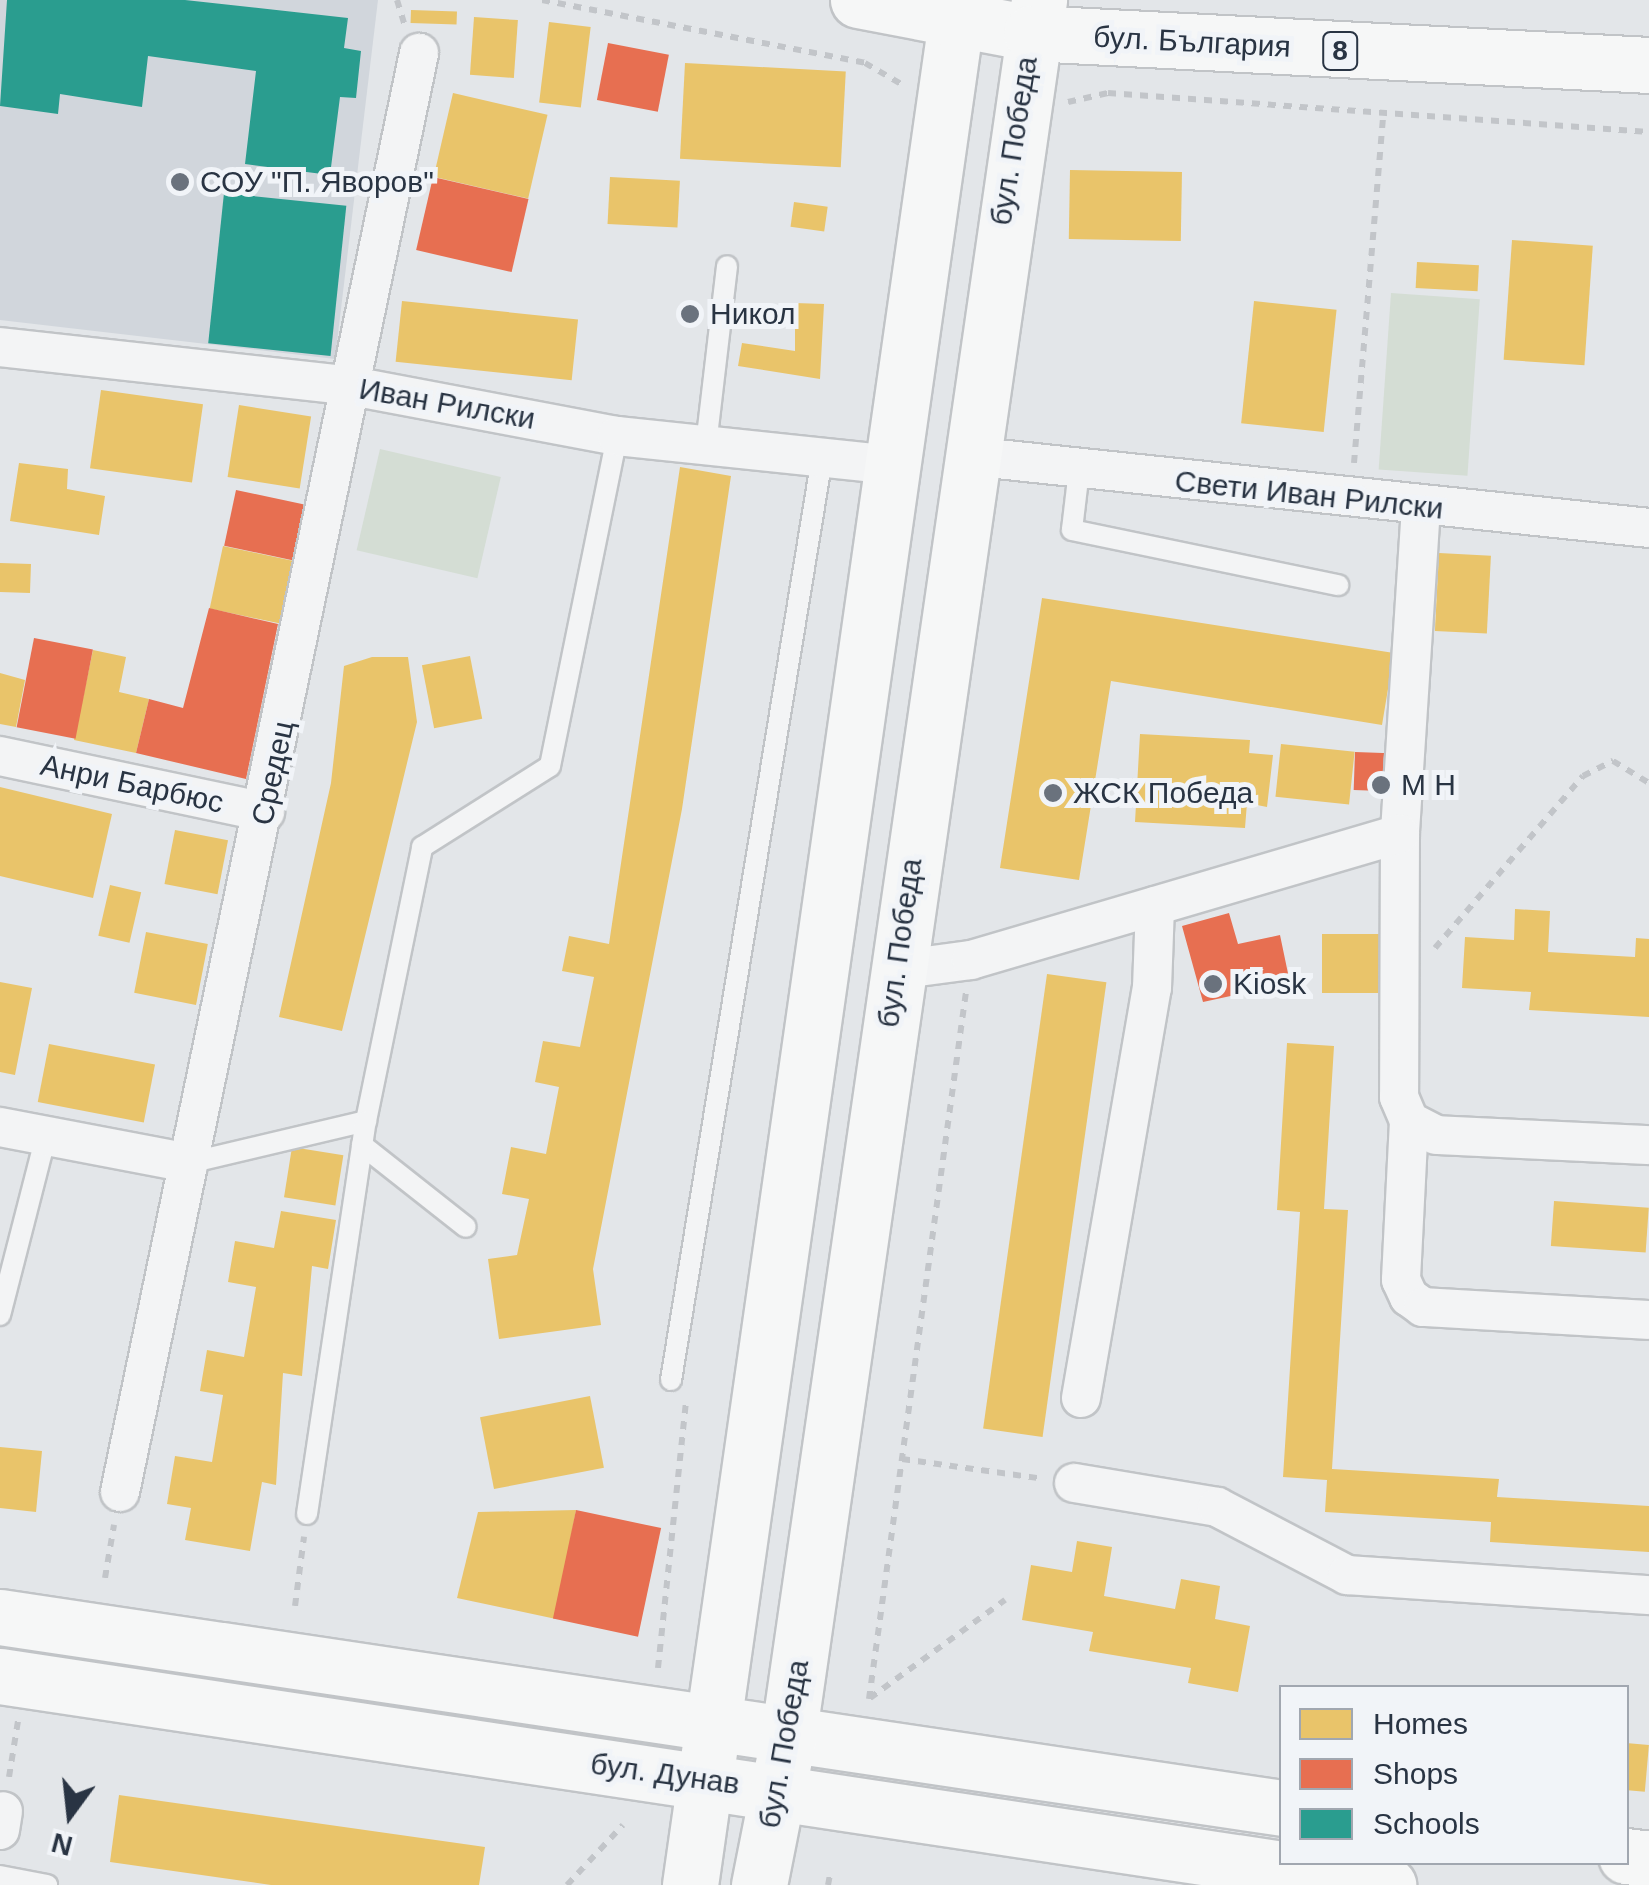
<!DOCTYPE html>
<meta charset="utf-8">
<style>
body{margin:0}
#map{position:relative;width:1649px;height:1885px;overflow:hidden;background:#e3e6e9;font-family:Arial,sans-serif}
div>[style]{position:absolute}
.built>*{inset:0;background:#d1d6dc}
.green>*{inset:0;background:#d4ddd4;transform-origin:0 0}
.homes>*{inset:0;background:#e9c46a;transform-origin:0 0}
.shops>*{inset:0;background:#e76f51;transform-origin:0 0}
.schools>*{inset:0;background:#2a9d8f;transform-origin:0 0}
.path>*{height:6px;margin-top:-3px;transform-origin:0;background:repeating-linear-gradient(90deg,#c2c5c9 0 8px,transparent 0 16px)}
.roads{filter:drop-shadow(2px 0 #c1c4c7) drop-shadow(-2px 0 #c1c4c7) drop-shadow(0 2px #c1c4c7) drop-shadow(0 -2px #c1c4c7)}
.lane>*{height:20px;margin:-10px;padding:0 10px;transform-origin:10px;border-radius:10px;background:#f3f4f5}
.street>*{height:38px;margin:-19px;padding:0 19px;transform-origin:19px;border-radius:19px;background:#f3f4f5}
.secondary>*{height:55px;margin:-27.5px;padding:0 27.5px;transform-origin:27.5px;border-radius:27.5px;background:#f6f7f7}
.primary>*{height:55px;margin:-27.5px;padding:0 27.5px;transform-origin:27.5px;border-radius:27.5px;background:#f6f7f7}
.dots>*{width:28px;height:28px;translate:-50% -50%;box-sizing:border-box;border:5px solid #f1f4f8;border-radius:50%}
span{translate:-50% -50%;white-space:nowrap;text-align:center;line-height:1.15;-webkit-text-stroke:10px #f1f4f8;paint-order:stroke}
.shield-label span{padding:2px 8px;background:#f1f4f8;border:2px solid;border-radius:8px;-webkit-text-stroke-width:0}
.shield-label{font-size:28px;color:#293443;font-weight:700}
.street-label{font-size:30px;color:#293443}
.poi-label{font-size:30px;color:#293443}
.left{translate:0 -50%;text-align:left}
.legend{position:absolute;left:1279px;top:1685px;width:350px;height:180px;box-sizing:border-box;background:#f1f4f8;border:2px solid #a1a7b0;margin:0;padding:12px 18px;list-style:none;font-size:30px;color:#293443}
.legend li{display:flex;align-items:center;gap:20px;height:50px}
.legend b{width:50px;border:2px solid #a1a7b0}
.north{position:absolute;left:20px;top:1765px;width:100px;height:100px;-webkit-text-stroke:8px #f1f4f8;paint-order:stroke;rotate:195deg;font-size:28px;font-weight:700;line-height:40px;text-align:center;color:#293443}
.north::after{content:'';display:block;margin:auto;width:35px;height:45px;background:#293443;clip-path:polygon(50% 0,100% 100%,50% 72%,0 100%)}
</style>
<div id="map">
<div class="built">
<div style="clip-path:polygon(0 0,378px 0,335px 359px,0 320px)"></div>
</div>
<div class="green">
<div style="left:1391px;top:293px;width:89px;height:177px;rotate:4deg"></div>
<div style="left:380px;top:449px;width:124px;height:104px;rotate:13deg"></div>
</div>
<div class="homes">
<div style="left:411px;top:10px;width:46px;height:13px;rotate:2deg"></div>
<div style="left:474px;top:17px;width:44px;height:58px;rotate:4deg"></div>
<div style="left:549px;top:22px;width:42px;height:81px;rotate:7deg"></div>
<div style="left:685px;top:63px;width:161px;height:96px;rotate:3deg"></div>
<div style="left:453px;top:93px;width:97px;height:86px;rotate:13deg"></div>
<div style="left:1070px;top:170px;width:112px;height:69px;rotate:1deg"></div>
<div style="left:610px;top:177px;width:70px;height:47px;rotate:3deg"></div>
<div style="left:794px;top:202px;width:34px;height:25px;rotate:8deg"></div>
<div style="left:1512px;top:240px;width:81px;height:120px;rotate:4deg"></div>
<div style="left:1417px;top:262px;width:62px;height:26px;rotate:3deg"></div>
<div style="left:402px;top:301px;width:177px;height:61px;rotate:6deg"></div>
<div style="left:1254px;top:301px;width:83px;height:123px;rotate:6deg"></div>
<div style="clip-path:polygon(795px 303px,824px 304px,820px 379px,738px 366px,742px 343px,795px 351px)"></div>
<div style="left:101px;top:390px;width:103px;height:79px;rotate:8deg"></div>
<div style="left:239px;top:405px;width:73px;height:73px;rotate:9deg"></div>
<div style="clip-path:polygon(19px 463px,68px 469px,67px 489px,105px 496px,99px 535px,10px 521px)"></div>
<div style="clip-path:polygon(680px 467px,731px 476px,682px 809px,593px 1269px,601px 1325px,499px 1339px,488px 1259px,517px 1255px,529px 1199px,502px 1194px,511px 1147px,546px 1154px,559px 1087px,535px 1082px,543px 1041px,580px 1047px,594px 977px,562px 971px,569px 936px,609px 944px)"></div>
<div style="left:223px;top:546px;width:71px;height:64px;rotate:12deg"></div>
<div style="left:1439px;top:553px;width:52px;height:78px;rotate:3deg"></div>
<div style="left:0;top:563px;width:31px;height:29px;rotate:2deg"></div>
<div style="clip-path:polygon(1042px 598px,1394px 653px,1382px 725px,1111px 681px,1079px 880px,1000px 868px)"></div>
<div style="clip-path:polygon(93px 650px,126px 657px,119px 692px,149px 699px,136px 753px,74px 740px)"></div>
<div style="left:470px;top:656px;width:64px;height:49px;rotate:79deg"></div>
<div style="clip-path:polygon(372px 657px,408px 657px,417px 722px,342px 1031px,279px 1017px,331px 783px,344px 666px)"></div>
<div style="clip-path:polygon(0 673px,25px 680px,16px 727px,0 724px)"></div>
<div style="clip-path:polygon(1140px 734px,1250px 740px,1249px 753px,1273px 755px,1267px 807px,1247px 803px,1245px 828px,1135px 822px)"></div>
<div style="left:1281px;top:744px;width:74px;height:53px;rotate:6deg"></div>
<div style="clip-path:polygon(0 787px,112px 814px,93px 898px,0 876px)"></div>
<div style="left:175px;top:830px;width:54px;height:55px;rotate:11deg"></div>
<div style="left:110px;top:885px;width:32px;height:52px;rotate:13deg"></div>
<div style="clip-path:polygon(1515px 909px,1550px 911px,1548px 952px,1635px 957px,1636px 938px,1649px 939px,1649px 1017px,1529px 1010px,1531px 992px,1462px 988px,1465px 937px,1514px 940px)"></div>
<div style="left:146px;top:932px;width:63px;height:62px;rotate:11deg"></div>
<div style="left:1322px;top:934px;width:58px;height:59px"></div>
<div style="left:1047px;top:974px;width:60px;height:459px;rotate:8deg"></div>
<div style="clip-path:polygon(0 982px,32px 988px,15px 1075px,0 1072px)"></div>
<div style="clip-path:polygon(1287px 1043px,1334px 1046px,1324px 1209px,1348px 1210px,1332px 1469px,1499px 1479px,1497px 1497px,1649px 1506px,1649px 1552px,1490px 1542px,1491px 1522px,1325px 1512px,1327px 1480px,1283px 1477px,1300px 1212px,1277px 1210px)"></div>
<div style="left:49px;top:1044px;width:108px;height:59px;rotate:11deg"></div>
<div style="left:292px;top:1147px;width:52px;height:51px;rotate:9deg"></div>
<div style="left:1554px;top:1201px;width:95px;height:45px;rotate:4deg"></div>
<div style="clip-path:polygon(281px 1211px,336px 1220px,328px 1269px,312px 1266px,302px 1376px,283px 1373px,276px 1485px,262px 1482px,250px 1551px,185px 1540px,191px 1508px,167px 1504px,175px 1456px,212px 1462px,223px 1395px,200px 1391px,207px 1350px,244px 1357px,256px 1287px,228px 1282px,235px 1241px,274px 1248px)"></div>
<div style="left:590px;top:1396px;width:73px;height:112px;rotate:79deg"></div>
<div style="clip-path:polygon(0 1447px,42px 1451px,36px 1512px,0 1508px)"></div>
<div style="clip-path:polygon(576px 1510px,556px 1619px,457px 1598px,478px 1512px)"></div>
<div style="clip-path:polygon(1077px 1541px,1112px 1547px,1104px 1596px,1175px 1609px,1181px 1579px,1220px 1586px,1215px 1619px,1250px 1626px,1238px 1692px,1188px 1683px,1191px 1668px,1089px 1651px,1093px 1632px,1022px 1620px,1031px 1565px,1072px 1572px)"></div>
<div style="left:1626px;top:1743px;width:23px;height:47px;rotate:5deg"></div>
<div style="clip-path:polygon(119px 1795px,485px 1847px,479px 1885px,271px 1885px,110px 1862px)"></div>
</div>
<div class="shops">
<div style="left:608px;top:43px;width:62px;height:58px;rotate:11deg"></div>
<div style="left:433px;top:177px;width:98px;height:75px;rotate:13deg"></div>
<div style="left:236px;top:490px;width:71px;height:57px;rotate:12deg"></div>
<div style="clip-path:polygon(209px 608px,278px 624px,246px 779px,136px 753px,149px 699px,183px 708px)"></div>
<div style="left:34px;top:638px;width:60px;height:91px;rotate:11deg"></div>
<div style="left:1355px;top:752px;width:35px;height:38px;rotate:2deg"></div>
<div style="clip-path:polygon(1229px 913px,1238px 944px,1280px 935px,1290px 983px,1203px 1002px,1182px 926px)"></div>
<div style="left:576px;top:1510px;width:87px;height:111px;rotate:12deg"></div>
</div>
<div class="schools">
<div style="clip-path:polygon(7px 0,185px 0,348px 18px,344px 48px,361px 51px,356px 98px,340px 97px,330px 175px,245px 164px,256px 71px,148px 56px,142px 107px,60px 94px,58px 114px,0 106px)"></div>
<div style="left:224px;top:193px;width:123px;height:151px;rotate:6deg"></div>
</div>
<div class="path">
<div style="left:397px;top:0;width:28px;rotate:73deg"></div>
<div style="left:542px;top:0;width:329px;rotate:11deg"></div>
<div style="left:865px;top:63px;width:44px;rotate:30.1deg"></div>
<div style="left:1068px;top:102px;width:41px;rotate:-12.7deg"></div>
<div style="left:1108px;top:93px;width:542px;rotate:4.12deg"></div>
<div style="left:1354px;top:463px;width:350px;rotate:-85.2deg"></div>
<div style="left:1435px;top:948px;width:227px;rotate:-49.3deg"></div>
<div style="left:1583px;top:776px;width:34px;rotate:-27deg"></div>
<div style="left:1613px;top:761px;width:42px;rotate:31.4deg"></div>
<div style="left:902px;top:1459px;width:143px;rotate:8deg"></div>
<div style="left:105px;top:1578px;width:54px;rotate:-80.4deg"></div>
<div style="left:295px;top:1606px;width:70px;rotate:-82.6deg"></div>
<div style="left:658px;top:1668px;width:268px;rotate:-84deg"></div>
<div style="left:870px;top:1698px;width:167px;rotate:-36deg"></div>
<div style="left:869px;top:1699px;width:714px;rotate:-82.19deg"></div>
<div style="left:9px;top:1777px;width:57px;rotate:-80.9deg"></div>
<div style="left:567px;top:1885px;width:82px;rotate:-47deg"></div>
<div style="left:828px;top:1885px;width:15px;rotate:-79deg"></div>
</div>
<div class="roads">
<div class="lane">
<div style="left:706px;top:445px;width:180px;rotate:-83.3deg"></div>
<div style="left:1079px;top:470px;width:60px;rotate:96.7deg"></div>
<div style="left:1072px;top:530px;width:272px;rotate:11.7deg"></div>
<div style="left:362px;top:1145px;width:132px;rotate:38.3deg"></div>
<div style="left:189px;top:1163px;width:182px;rotate:-13.3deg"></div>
<div style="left:366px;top:1121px;width:280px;rotate:-78.4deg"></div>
<div style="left:422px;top:847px;width:151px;rotate:-32.3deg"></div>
<div style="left:550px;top:766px;width:337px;rotate:-78.5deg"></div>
<div style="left:0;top:1315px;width:185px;rotate:-75.6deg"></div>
<div style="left:671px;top:1380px;width:934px;rotate:-80.7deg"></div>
<div style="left:307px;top:1514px;width:397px;rotate:-81.5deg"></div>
<div style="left:0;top:1876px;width:48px;rotate:10.8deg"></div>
</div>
<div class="street">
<div style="left:0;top:347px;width:354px;rotate:6.3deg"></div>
<div style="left:352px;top:386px;width:270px;rotate:10.7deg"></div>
<div style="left:617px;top:436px;width:279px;rotate:6deg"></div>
<div style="left:969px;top:456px;width:684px;rotate:6.04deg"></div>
<div style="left:1421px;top:507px;width:328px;rotate:93.7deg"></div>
<div style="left:1400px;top:834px;width:263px;rotate:90.2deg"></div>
<div style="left:1399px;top:1097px;width:26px;rotate:67deg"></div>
<div style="left:1409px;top:1121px;width:30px;rotate:27deg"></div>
<div style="left:1436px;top:1135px;width:213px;rotate:2.7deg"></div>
<div style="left:0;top:756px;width:271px;rotate:11.9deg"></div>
<div style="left:896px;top:970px;width:76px;rotate:-7.6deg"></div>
<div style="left:971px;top:960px;width:447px;rotate:-16.4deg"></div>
<div style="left:1409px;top:1121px;width:159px;rotate:92.9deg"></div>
<div style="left:1401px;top:1280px;width:19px;rotate:65deg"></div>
<div style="left:1409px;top:1297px;width:17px;rotate:36deg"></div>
<div style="left:1423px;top:1307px;width:226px;rotate:3.3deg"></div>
<div style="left:0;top:1127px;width:192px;rotate:10.8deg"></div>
<div style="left:1081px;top:1398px;width:416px;rotate:-80.2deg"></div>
<div style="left:1152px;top:988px;width:82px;rotate:-87.9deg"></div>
<div style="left:1074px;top:1483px;width:145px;rotate:9.5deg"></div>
<div style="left:1217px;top:1507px;width:147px;rotate:27.6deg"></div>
<div style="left:1347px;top:1575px;width:303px;rotate:3.8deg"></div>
<div style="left:120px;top:1492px;width:1470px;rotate:-78.26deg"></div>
<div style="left:0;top:1830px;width:19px;rotate:-81deg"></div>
</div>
<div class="secondary">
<div style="left:0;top:1617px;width:1296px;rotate:8.47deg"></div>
<div style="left:0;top:1676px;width:1404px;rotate:8.56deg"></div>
<div style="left:1626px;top:1856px;width:23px;rotate:7deg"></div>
<div style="left:690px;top:1885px;width:1904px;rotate:-81.88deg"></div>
<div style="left:759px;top:1885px;width:150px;rotate:-78.8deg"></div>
<div style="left:788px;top:1738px;width:1756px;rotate:-81.78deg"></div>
</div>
<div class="primary">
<div style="left:858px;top:0;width:176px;rotate:10.8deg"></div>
<div style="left:1031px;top:33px;width:619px;rotate:2.96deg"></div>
</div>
</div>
<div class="dots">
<div style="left:180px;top:182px;background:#6a727d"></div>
<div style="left:690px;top:314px;background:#6a727d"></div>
<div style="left:1381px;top:785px;background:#6a727d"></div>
<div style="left:1053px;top:793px;background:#6a727d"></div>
<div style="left:1213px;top:984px;background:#6a727d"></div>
</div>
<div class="shield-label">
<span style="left:1340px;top:51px">8</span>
</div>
<div class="street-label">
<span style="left:1192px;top:42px;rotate:3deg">бул. България</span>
<span style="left:1014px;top:141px;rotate:-81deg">бул. Победа</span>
<span style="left:447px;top:404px;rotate:10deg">Иван Рилски</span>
<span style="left:1309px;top:495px;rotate:6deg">Свети Иван Рилски</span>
<span style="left:273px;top:773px;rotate:-78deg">Средец</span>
<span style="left:132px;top:784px;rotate:12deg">Анри Барбюс</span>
<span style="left:900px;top:943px;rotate:-82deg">бул. Победа</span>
<span style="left:784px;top:1744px;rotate:-80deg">бул. Победа</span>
<span style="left:665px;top:1774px;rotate:8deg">бул. Дунав</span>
</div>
<div class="poi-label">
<span class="left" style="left:200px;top:182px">СОУ "П. Яворов"</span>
<span class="left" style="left:710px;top:314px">Никол</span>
<span class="left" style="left:1401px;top:785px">М Н</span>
<span class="left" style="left:1073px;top:793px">ЖСК Победа</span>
<span class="left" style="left:1233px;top:984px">Kiosk</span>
</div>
<ul class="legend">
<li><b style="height:28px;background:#e9c46a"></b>Homes</li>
<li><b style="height:28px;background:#e76f51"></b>Shops</li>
<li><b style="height:28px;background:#2a9d8f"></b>Schools</li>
</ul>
<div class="north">N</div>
</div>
